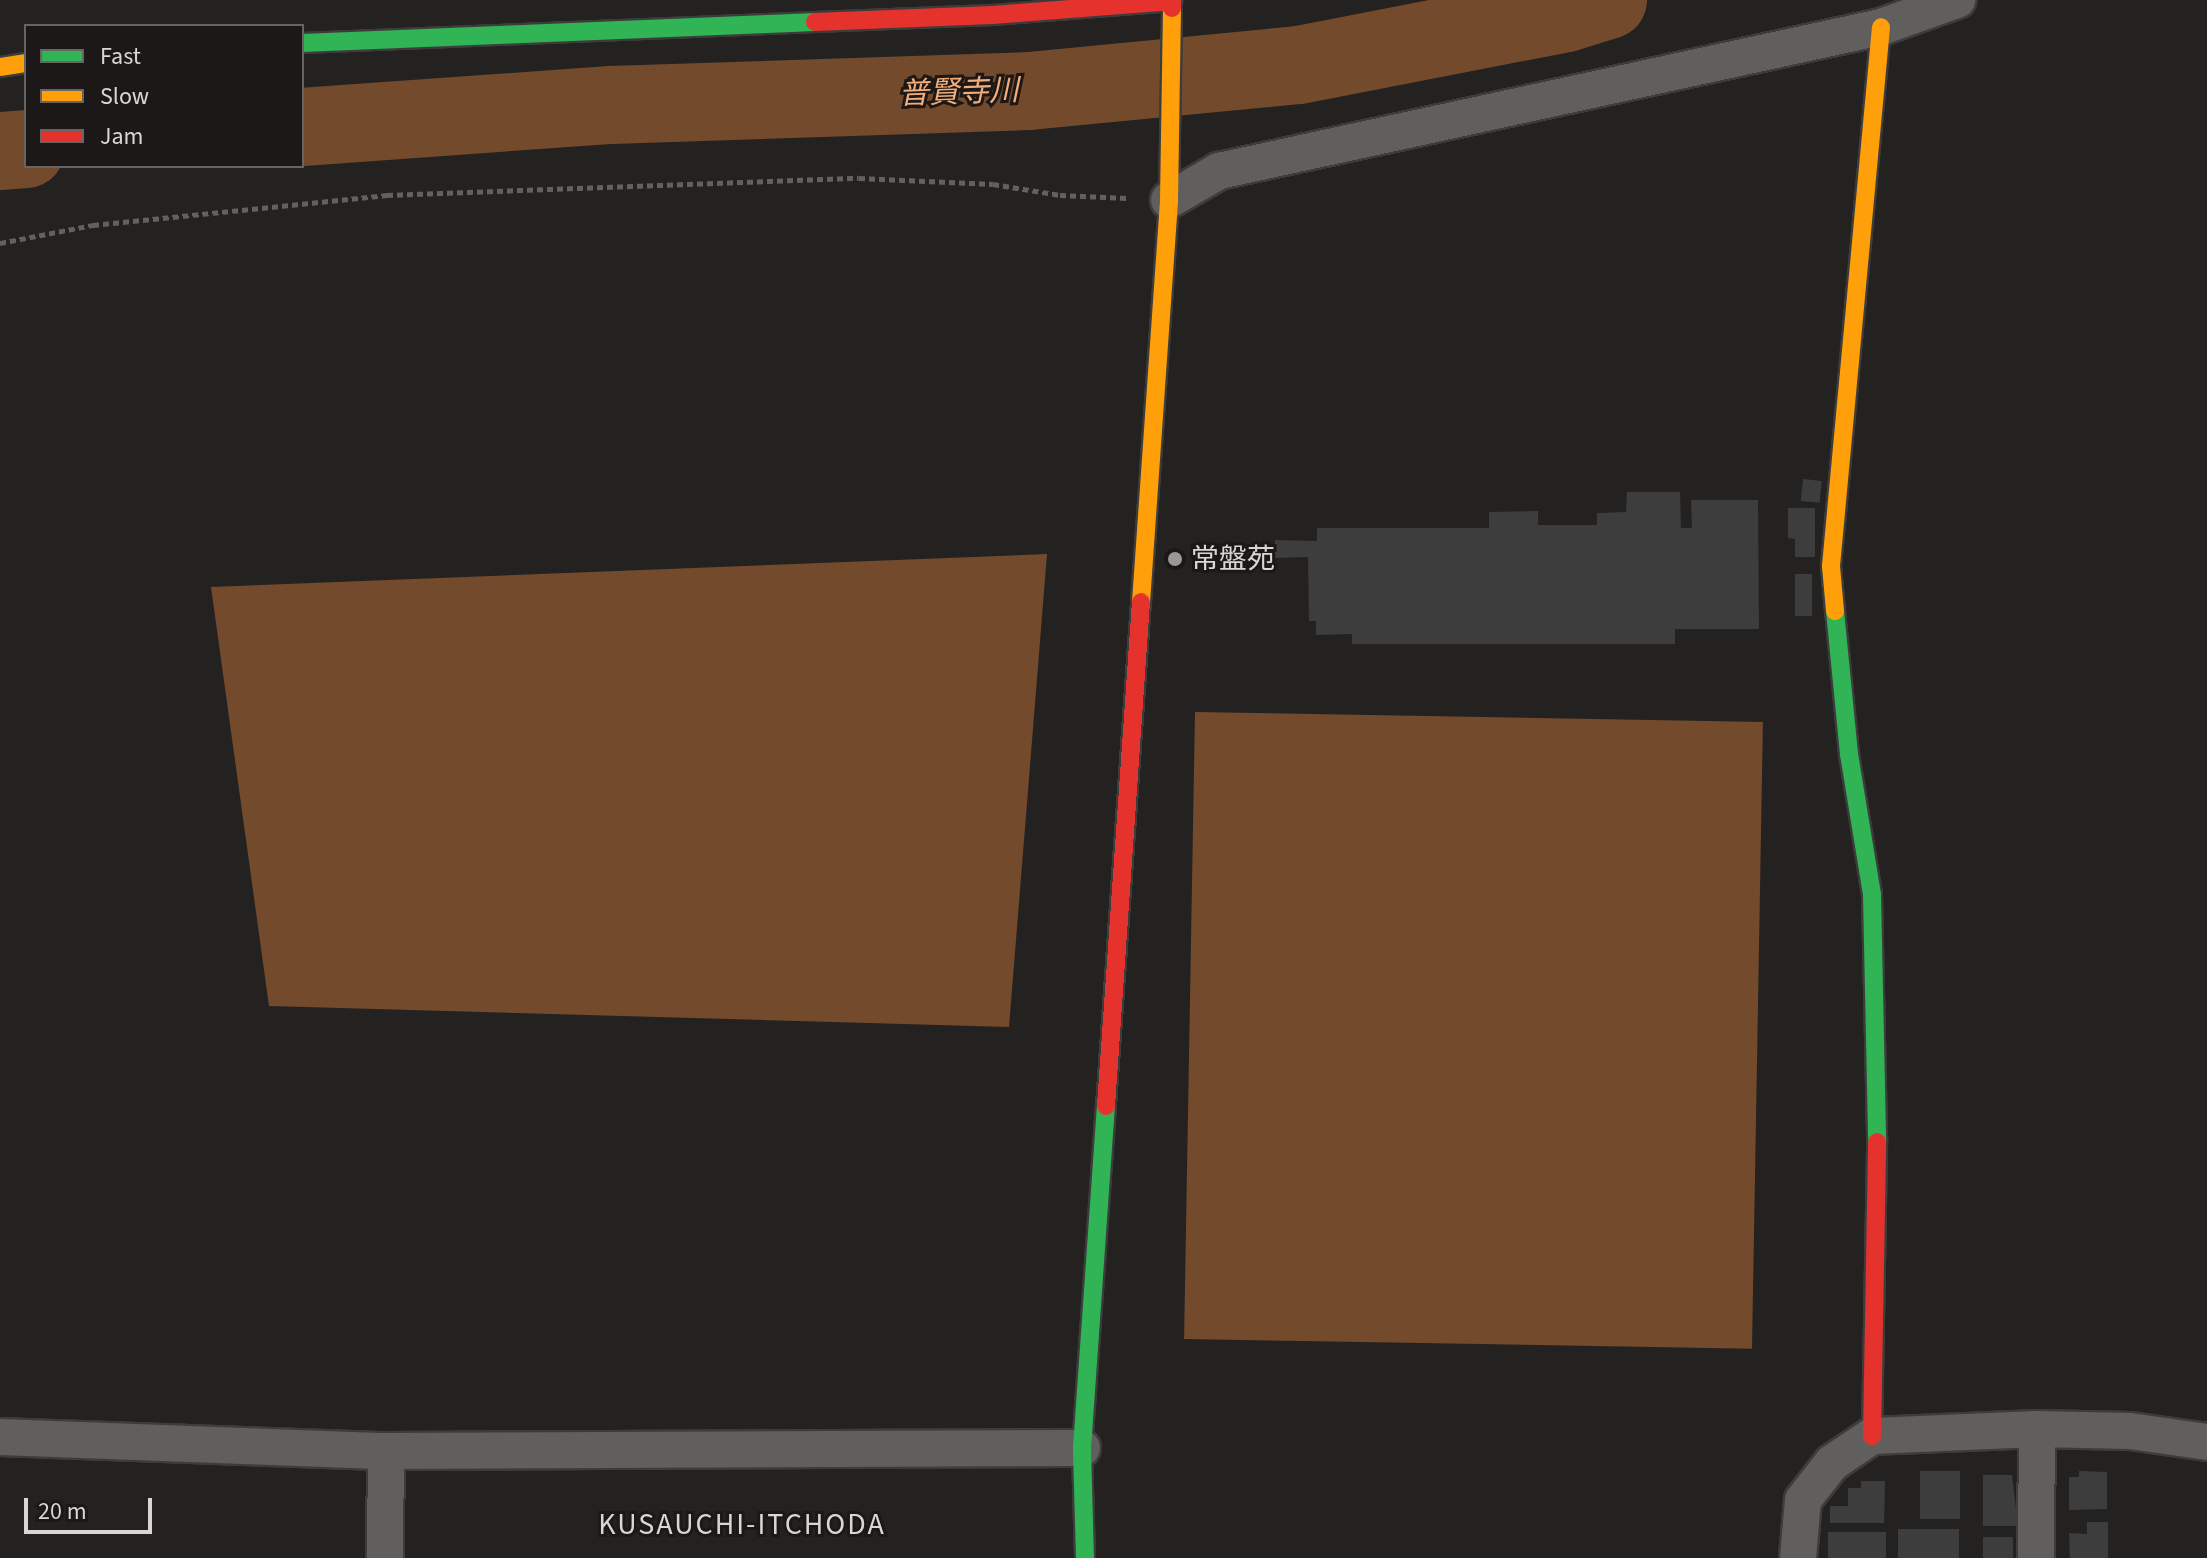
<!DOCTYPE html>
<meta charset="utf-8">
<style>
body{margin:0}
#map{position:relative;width:2207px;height:1558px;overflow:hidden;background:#232221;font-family:"Source Sans 3","Noto Sans JP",sans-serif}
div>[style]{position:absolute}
.water>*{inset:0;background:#744a2c;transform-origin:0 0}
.river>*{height:78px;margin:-39px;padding:0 39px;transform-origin:39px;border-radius:39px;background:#744a2c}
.building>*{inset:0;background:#3e3d3d;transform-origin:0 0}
.path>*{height:5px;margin-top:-2.5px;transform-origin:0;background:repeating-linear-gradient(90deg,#626160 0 6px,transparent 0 10px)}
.roads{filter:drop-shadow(2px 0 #3d3c3c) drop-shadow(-2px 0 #3d3c3c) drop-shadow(0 2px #3d3c3c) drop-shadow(0 -2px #3d3c3c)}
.street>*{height:36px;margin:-18px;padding:0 18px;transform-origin:18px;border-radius:18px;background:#605f5e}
.fast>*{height:18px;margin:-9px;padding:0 9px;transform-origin:9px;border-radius:9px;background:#30b455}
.slow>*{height:18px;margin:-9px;padding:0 9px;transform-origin:9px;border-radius:9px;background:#ff9f0a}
.jam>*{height:18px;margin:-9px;padding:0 9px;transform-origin:9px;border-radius:9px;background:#e5322d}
.dots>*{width:22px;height:22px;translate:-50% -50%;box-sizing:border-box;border:4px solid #1b1817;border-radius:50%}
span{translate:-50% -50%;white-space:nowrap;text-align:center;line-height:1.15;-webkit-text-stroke:6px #1b1817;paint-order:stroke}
.poi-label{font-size:28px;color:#d8d7d6}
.left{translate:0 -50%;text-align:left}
.water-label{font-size:30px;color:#f4ac79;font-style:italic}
.neighbourhood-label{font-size:30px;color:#d8d7d6;letter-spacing:2px}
.legend{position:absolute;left:24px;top:24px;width:280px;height:144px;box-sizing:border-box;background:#1b1817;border:2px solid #676463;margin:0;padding:10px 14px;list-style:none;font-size:24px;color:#d8d7d6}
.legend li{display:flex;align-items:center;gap:16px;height:40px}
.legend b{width:40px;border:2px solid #676463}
.scale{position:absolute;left:24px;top:1498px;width:128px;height:36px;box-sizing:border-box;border:4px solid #d8d7d6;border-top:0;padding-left:10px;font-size:24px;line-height:28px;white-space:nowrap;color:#d8d7d6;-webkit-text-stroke:6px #1b1817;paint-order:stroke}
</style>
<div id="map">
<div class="water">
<div style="clip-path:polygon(1047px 554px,1009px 1027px,269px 1006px,211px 587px)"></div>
<div style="left:1195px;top:712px;width:568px;height:627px;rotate:1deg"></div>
</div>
<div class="river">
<div style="left:302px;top:127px;width:310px;rotate:-4.1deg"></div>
<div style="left:611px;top:105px;width:418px;rotate:-1.9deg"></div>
<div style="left:1029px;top:91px;width:271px;rotate:-5.5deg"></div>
<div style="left:1299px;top:65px;width:272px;rotate:-11deg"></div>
<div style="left:1566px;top:13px;width:44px;rotate:-17.2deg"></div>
<div style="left:0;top:151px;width:26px;rotate:-4deg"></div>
</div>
<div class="building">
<div style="left:1803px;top:479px;width:19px;height:22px;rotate:6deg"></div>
<div style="clip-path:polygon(1627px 492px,1680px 492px,1681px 528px,1692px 528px,1691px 500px,1758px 500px,1759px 629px,1675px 629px,1675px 644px,1352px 644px,1352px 634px,1316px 635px,1316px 621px,1309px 621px,1308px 557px,1275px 558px,1275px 540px,1317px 541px,1317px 528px,1489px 528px,1489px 512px,1538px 511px,1538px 525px,1597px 525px,1597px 513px,1626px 512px)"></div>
<div style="clip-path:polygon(1788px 508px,1815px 508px,1815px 557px,1795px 557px,1795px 539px,1788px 538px)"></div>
<div style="left:1795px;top:574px;width:17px;height:42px"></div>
<div style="left:1920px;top:1471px;width:40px;height:48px"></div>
<div style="clip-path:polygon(2079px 1471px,2107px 1472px,2107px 1509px,2069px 1510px,2069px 1477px,2079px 1477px)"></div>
<div style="clip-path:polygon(1983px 1475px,2012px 1475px,2018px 1526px,1983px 1526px)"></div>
<div style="clip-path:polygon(1861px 1481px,1885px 1481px,1884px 1523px,1830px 1523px,1830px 1506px,1848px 1506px,1848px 1488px,1861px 1488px)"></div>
<div style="clip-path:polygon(2087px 1522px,2108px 1522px,2108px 1558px,2070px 1558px,2069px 1533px,2087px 1534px)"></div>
<div style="left:1898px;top:1529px;width:61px;height:29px"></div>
<div style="left:1828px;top:1532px;width:58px;height:26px"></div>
<div style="left:1983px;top:1537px;width:30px;height:21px"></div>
</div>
<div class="path">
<div style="left:0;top:243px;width:95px;rotate:-11deg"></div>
<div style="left:93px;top:225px;width:296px;rotate:-5.8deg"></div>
<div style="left:387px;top:195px;width:472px;rotate:-2.1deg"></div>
<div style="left:859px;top:178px;width:134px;rotate:2.6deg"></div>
<div style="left:993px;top:184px;width:68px;rotate:9.3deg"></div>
<div style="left:1060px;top:195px;width:67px;rotate:2.6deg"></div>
</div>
<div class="roads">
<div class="street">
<div style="left:1169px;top:200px;width:58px;rotate:-30.1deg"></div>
<div style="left:1219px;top:171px;width:677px;rotate:-12.27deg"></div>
<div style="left:1881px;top:27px;width:81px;rotate:-19.6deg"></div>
<div style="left:0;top:1437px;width:386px;rotate:2.1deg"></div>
<div style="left:386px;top:1451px;width:696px;rotate:-0.25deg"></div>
<div style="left:385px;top:1558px;width:107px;rotate:-89.5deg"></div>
<div style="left:1798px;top:1558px;width:58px;rotate:-85.1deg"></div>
<div style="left:1803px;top:1500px;width:47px;rotate:-51.9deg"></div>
<div style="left:1832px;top:1463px;width:48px;rotate:-34deg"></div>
<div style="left:1872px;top:1436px;width:165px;rotate:-2.4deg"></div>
<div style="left:2037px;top:1429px;width:93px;rotate:1.2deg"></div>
<div style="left:2130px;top:1431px;width:78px;rotate:8.1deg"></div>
<div style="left:2036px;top:1558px;width:129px;rotate:-89.6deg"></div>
</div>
<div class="fast">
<div style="left:302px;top:43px;width:513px;rotate:-2.34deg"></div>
<div style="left:1835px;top:611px;width:144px;rotate:84.4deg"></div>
<div style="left:1849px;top:754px;width:143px;rotate:80.7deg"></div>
<div style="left:1872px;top:895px;width:247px;rotate:88.8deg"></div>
<div style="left:1085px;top:1558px;width:110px;rotate:-91.6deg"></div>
<div style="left:1082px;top:1448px;width:343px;rotate:-86deg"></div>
</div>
<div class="slow">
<div style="left:0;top:67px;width:26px;rotate:-9deg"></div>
<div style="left:1141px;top:602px;width:403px;rotate:-86deg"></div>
<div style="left:1169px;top:200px;width:192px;rotate:-89.1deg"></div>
<div style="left:1835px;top:611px;width:45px;rotate:-95.1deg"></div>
<div style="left:1831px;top:566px;width:541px;rotate:-84.7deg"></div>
</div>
<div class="jam">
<div style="left:815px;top:22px;width:177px;rotate:-2.3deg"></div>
<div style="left:992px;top:15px;width:181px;rotate:-4.4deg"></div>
<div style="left:1172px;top:1px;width:7px;rotate:90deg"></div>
<div style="left:1106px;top:1106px;width:505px;rotate:-86.03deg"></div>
<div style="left:1872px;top:1436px;width:294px;rotate:-89deg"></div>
</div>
</div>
<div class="dots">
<div style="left:1175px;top:559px;background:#999897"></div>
</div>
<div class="poi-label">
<span class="left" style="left:1191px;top:559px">常盤苑</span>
</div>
<div class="water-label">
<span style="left:959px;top:93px;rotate:-2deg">普賢寺川</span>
</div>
<div class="neighbourhood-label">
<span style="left:742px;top:1525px">KUSAUCHI-ITCHODA</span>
</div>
<ul class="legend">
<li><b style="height:10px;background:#30b455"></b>Fast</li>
<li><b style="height:10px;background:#ff9f0a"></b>Slow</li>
<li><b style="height:10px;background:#e5322d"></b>Jam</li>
</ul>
<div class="scale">20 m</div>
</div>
